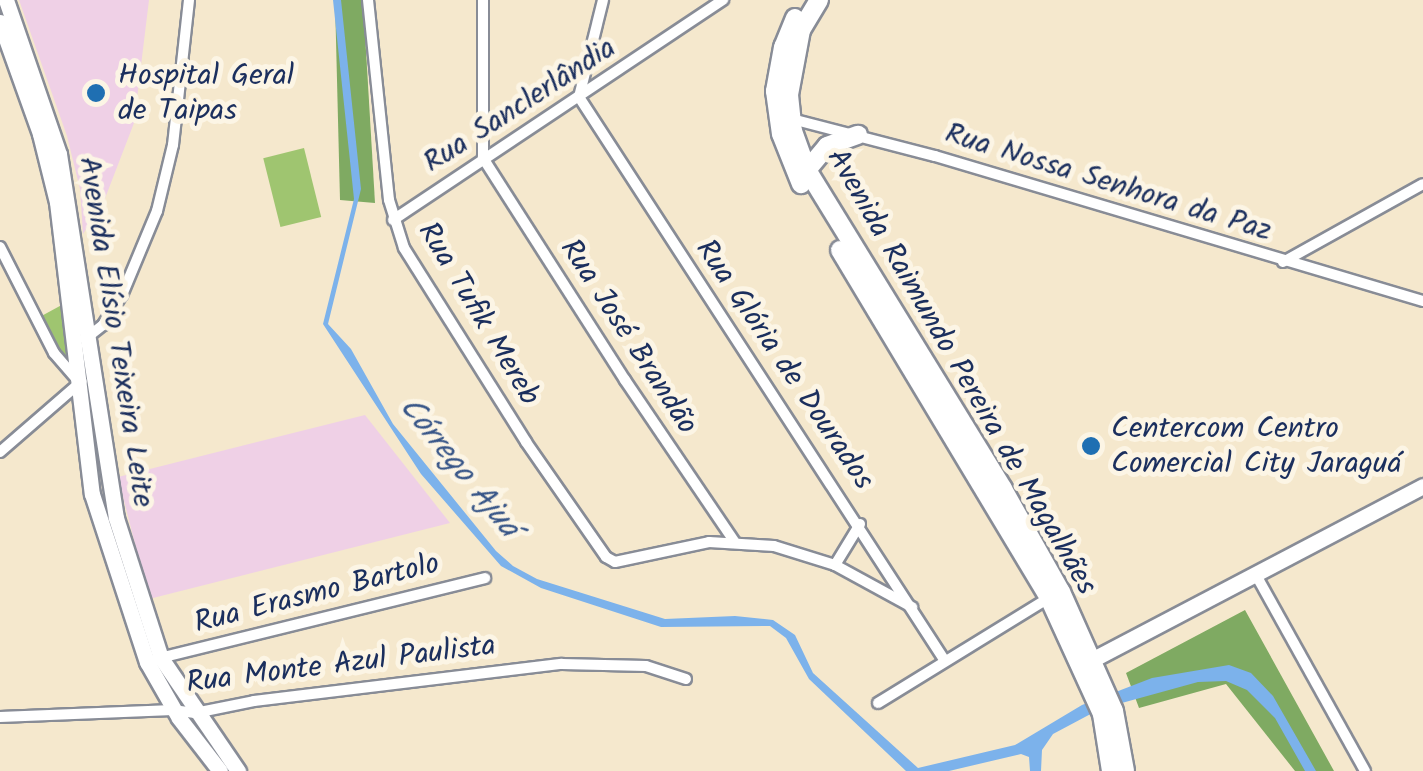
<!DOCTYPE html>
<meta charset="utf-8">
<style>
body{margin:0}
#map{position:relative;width:1423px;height:771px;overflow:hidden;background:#f5e8cd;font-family:Kalam,sans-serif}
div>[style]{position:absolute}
.built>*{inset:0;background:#efd0e6}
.green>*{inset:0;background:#9fc570;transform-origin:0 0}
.forest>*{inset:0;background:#7faa62}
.water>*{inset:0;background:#7cb2eb}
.roads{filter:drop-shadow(2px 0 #888c96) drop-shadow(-2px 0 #888c96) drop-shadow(0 2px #888c96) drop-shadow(0 -2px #888c96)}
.street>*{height:10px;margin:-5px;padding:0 5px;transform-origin:5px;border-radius:5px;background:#fff}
.secondary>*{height:15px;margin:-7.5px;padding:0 7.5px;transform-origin:7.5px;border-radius:7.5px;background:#fff}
.primary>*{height:18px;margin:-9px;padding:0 9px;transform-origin:9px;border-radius:9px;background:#fff}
.dots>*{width:28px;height:28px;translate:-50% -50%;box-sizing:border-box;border:5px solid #fcf5e5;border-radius:50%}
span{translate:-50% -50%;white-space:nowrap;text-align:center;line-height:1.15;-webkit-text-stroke:10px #fcf5e5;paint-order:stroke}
.poi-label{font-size:30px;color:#1b2f5e}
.left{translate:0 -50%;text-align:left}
.street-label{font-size:30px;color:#1b2f5e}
.water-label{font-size:32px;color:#385688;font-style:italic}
</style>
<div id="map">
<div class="built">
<div style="clip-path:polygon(19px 0,149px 0,134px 123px,104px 201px,83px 234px,80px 189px,67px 136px)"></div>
<div style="clip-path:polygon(365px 415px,450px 523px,149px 599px,118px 477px)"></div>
</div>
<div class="green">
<div style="left:304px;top:148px;width:71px;height:42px;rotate:76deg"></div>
<div style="clip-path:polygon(69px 301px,80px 384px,36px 319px)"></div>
</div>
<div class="forest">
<div style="clip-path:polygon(335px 0,363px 0,375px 203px,340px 200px)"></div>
<div style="clip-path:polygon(1245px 610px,1334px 771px,1295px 771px,1226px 684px,1139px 708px,1126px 673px)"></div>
</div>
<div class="water">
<div style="clip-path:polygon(333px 0,341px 0,361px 189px,328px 324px,351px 349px,393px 424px,496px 551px,513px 566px,537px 579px,665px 619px,735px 616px,773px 620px,795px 635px,813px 673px,918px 768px,1015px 745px,1082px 705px,1152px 678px,1229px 665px,1251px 673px,1273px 696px,1316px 771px,1305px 771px,1275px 718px,1247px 690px,1226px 681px,1198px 682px,1100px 709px,1053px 734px,1042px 750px,1041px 771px,1030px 771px,1029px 757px,1021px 754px,949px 771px,906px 771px,809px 679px,786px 638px,770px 626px,661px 627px,541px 588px,501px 566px,421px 474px,323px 324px,354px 199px)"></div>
</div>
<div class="roads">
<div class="street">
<div style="left:368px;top:0;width:201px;rotate:84deg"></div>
<div style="left:389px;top:200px;width:50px;rotate:72.6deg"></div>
<div style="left:404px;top:248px;width:229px;rotate:57.8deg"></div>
<div style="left:526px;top:442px;width:140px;rotate:55.2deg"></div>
<div style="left:606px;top:557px;width:10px;rotate:29deg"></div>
<div style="left:615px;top:562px;width:96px;rotate:-12deg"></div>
<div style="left:709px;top:542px;width:65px;rotate:3.5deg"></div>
<div style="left:774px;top:546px;width:64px;rotate:17.3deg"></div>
<div style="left:835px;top:565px;width:88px;rotate:28.6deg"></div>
<div style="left:483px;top:0;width:158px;rotate:90deg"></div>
<div style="left:483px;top:158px;width:264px;rotate:57.4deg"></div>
<div style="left:625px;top:380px;width:194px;rotate:55.9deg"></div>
<div style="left:603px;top:0;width:100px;rotate:103.9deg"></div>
<div style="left:579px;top:97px;width:672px;rotate:57.02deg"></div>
<div style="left:788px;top:118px;width:152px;rotate:14.5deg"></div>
<div style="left:935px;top:156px;width:509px;rotate:16.55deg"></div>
<div style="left:393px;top:220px;width:397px;rotate:-33.7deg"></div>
<div style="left:0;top:247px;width:119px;rotate:63deg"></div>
<div style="left:54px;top:353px;width:37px;rotate:49deg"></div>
<div style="left:1283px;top:262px;width:160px;rotate:-29.1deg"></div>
<div style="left:85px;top:339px;width:23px;rotate:-38deg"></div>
<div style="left:103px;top:325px;width:36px;rotate:-58deg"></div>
<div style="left:122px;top:295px;width:91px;rotate:-67.4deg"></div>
<div style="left:157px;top:211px;width:68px;rotate:-76.4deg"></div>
<div style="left:173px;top:145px;width:146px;rotate:-83.7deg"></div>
<div style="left:0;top:452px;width:108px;rotate:-40.9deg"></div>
<div style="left:835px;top:565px;width:48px;rotate:-58.6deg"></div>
<div style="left:1256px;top:575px;width:224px;rotate:60.9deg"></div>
<div style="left:156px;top:659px;width:339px;rotate:-13.8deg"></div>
<div style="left:878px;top:703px;width:204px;rotate:-31.6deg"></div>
<div style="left:0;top:717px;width:173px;rotate:-2.3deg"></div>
<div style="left:173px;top:710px;width:22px;rotate:8deg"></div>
<div style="left:195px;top:713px;width:60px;rotate:-11.5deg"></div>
<div style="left:254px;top:701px;width:310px;rotate:-6.9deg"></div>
<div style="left:562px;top:664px;width:84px;rotate:1.4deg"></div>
<div style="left:646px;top:666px;width:42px;rotate:18deg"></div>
</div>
<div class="secondary">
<div style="left:6px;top:0;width:163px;rotate:71deg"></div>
<div style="left:59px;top:154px;width:368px;rotate:81.1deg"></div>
<div style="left:116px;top:518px;width:147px;rotate:72.2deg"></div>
<div style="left:161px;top:658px;width:137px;rotate:55.7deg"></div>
<div style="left:0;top:22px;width:119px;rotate:70.3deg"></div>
<div style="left:40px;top:134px;width:70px;rotate:76deg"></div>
<div style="left:57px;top:202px;width:294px;rotate:83.2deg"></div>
<div style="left:92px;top:494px;width:177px;rotate:71.9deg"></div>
<div style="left:147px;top:662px;width:64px;rotate:60.3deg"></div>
<div style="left:179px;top:718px;width:67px;rotate:52.3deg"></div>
<div style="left:1082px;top:665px;width:385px;rotate:-27.7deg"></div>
</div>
<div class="primary">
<div style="left:819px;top:0;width:35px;rotate:121deg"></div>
<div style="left:801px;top:30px;width:66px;rotate:100.5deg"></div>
<div style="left:789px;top:95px;width:36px;rotate:84deg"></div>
<div style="left:793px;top:131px;width:41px;rotate:70.3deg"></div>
<div style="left:807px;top:170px;width:374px;rotate:58.4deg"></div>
<div style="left:1003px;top:489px;width:118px;rotate:60.6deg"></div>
<div style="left:1061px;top:592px;width:130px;rotate:66deg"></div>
<div style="left:1114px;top:711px;width:61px;rotate:79.6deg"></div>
<div style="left:795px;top:18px;width:31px;rotate:112deg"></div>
<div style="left:783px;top:47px;width:45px;rotate:100.3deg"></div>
<div style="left:775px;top:91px;width:43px;rotate:82.1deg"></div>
<div style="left:781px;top:134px;width:54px;rotate:68.2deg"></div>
<div style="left:807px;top:170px;width:31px;rotate:-50deg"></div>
<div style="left:827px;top:146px;width:33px;rotate:-20deg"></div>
<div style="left:840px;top:250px;width:406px;rotate:59deg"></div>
<div style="left:1049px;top:598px;width:128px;rotate:65.4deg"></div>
<div style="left:1102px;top:714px;width:58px;rotate:81deg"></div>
</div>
</div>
<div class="dots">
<div style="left:96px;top:93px;background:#1f6fb2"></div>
<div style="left:1091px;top:446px;background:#1f6fb2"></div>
</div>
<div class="poi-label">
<span class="left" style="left:118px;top:93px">Hospital Geral<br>de Taipas</span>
<span class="left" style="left:1111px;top:446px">Centercom Centro<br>Comercial City Jaraguá</span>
</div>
<div class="street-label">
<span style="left:520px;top:106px;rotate:-33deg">Rua Sanclerlândia</span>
<span style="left:1108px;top:183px;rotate:17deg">Rua Nossa Senhora da Paz</span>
<span style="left:478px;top:314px;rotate:59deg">Rua Tufik Mereb</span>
<span style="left:115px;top:332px;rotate:81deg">Avenida Elísio Teixeira Leite</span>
<span style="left:628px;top:337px;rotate:57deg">Rua José Brandão</span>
<span style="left:784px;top:365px;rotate:56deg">Rua Glória de Dourados</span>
<span style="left:961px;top:372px;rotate:60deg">Avenida Raimundo Pereira de Magalhães</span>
<span style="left:317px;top:594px;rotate:-14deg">Rua Erasmo Bartolo</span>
<span style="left:341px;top:665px;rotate:-7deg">Rua Monte Azul Paulista</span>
</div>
<div class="water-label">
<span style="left:458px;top:468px;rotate:51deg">Córrego Ajuá</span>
</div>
</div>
